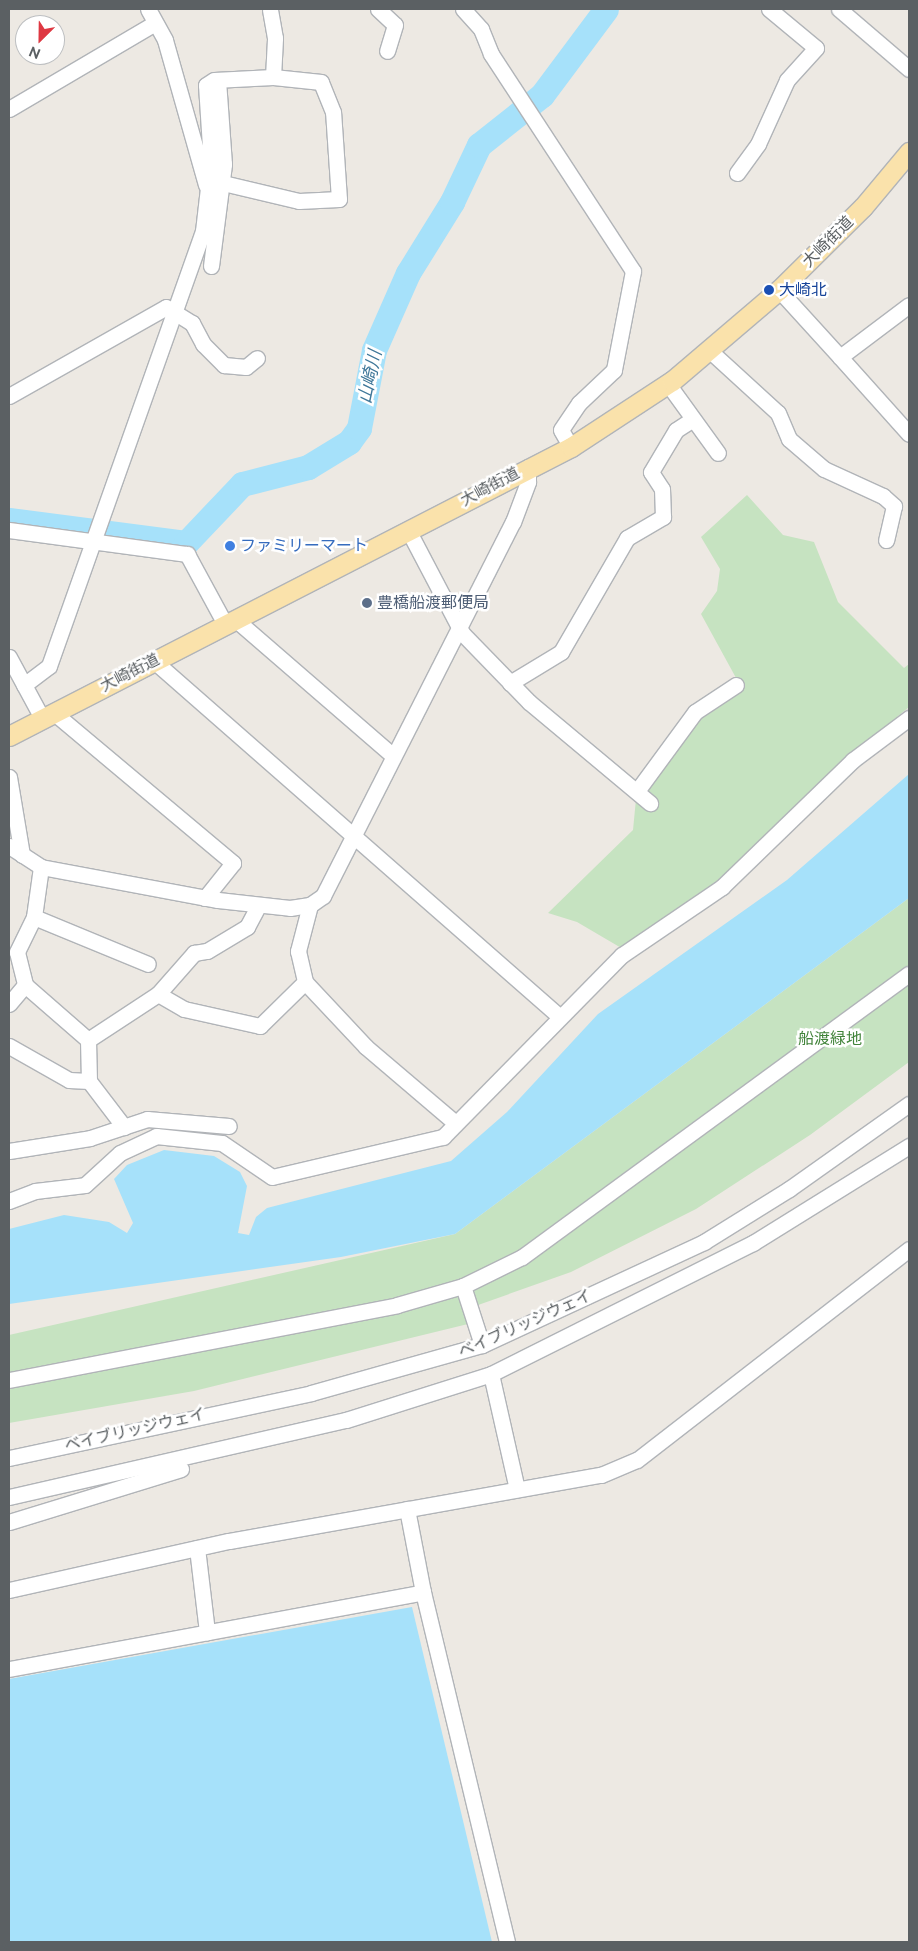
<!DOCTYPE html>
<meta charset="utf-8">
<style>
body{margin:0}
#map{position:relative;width:918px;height:1951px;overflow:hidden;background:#ede9e3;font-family:Raleway,"Noto Sans JP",sans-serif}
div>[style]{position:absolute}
.green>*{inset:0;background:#c6e3c1}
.water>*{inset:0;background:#a6e1fa}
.river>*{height:25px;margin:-12.5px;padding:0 12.5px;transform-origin:12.5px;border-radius:12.5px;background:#a6e1fa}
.roads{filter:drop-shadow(1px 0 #b1b4b8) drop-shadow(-1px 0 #b1b4b8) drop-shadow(0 1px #b1b4b8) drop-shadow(0 -1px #b1b4b8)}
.minor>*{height:15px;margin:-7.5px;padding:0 7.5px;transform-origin:7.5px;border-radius:7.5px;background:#fff}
.major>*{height:19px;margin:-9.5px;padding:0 9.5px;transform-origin:9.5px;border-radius:9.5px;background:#fae2ab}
.dots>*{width:14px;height:14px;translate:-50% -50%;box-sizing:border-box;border:2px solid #fff;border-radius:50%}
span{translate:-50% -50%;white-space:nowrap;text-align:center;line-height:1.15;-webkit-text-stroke:5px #fff;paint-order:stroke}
.street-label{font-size:16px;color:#5b6063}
.transit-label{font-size:16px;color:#164399}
.left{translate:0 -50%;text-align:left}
.shop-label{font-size:16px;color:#366cbe}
.service-label{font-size:16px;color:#4e5e75}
.park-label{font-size:16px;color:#41833a}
.water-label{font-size:18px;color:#3f7799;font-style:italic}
.frame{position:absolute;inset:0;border:10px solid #5b6063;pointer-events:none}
.north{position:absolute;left:15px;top:15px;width:50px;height:50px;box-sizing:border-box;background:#fff;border:1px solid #bdbfc1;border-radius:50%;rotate:203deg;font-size:14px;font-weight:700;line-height:20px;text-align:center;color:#5b6063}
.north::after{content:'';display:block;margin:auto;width:18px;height:22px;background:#de3842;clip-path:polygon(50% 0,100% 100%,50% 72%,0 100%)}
</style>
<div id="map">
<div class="green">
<div style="clip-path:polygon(747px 495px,783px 535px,814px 542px,838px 602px,904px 668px,909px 664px,909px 707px,850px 756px,719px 883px,623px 949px,577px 922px,548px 913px,633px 830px,636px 799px,694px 719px,741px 687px,701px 614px,717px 591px,720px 569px,701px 537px)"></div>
<div style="clip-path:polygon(909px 898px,909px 1062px,810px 1135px,696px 1209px,571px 1272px,464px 1310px,468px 1324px,194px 1391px,9px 1423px,9px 1335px,455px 1234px)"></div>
</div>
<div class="water">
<div style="clip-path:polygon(909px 774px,909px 898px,455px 1234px,341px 1257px,9px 1304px,9px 1229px,64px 1215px,109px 1222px,127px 1233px,133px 1223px,114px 1179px,127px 1165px,164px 1150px,214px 1156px,240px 1172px,247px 1186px,238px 1233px,249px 1235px,256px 1217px,267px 1208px,451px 1161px,507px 1112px,598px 1014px,787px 880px)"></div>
<div style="clip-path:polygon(412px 1607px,492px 1942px,9px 1942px,9px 1679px)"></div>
</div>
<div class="river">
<div style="left:9px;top:520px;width:178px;rotate:7.4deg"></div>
<div style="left:186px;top:543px;width:81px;rotate:-46.5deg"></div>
<div style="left:242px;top:484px;width:68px;rotate:-14.4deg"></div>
<div style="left:308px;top:467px;width:48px;rotate:-31.4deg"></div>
<div style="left:349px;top:442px;width:17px;rotate:-54deg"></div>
<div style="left:359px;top:428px;width:79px;rotate:-79.1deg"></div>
<div style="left:374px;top:350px;width:84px;rotate:-66.2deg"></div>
<div style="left:408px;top:273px;width:84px;rotate:-58.2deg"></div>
<div style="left:452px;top:202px;width:63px;rotate:-64.7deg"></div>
<div style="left:479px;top:145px;width:80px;rotate:-38.4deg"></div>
<div style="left:542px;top:95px;width:107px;rotate:-53.3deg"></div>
</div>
<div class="roads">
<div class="minor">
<div style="left:148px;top:9px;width:35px;rotate:61deg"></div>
<div style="left:165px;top:40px;width:151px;rotate:74.2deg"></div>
<div style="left:378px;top:9px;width:23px;rotate:43deg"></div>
<div style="left:395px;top:25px;width:27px;rotate:107deg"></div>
<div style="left:463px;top:9px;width:27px;rotate:48deg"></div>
<div style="left:481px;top:29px;width:27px;rotate:68deg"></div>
<div style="left:491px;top:54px;width:259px;rotate:56.8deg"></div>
<div style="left:633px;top:271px;width:101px;rotate:100.9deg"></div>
<div style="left:614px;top:370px;width:48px;rotate:136.7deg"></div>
<div style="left:579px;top:403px;width:32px;rotate:124deg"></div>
<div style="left:561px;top:430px;width:20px;rotate:60deg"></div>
<div style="left:839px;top:9px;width:92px;rotate:40.6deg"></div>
<div style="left:9px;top:109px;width:169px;rotate:-30.5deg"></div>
<div style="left:737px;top:173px;width:36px;rotate:-54deg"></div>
<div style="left:758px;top:144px;width:70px;rotate:-65.6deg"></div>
<div style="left:787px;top:80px;width:43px;rotate:-47.8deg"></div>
<div style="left:816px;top:48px;width:61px;rotate:-140.3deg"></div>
<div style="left:223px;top:183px;width:78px;rotate:13.3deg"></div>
<div style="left:299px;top:201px;width:40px;rotate:-2.9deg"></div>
<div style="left:339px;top:199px;width:87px;rotate:-93.9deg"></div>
<div style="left:333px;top:112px;width:32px;rotate:-112deg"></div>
<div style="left:321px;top:82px;width:48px;rotate:-174.1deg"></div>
<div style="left:211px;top:266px;width:103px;rotate:-82.7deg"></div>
<div style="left:224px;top:164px;width:84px;rotate:-94.1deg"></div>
<div style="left:779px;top:290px;width:91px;rotate:47.7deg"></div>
<div style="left:840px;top:357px;width:86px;rotate:-37deg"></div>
<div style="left:709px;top:350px;width:93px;rotate:42.4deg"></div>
<div style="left:778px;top:413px;width:28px;rotate:67deg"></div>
<div style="left:789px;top:439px;width:46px;rotate:40.6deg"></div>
<div style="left:824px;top:469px;width:65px;rotate:24.6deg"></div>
<div style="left:883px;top:496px;width:15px;rotate:42deg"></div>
<div style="left:894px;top:506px;width:35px;rotate:103deg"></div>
<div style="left:840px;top:357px;width:103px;rotate:48.1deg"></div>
<div style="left:668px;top:384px;width:85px;rotate:54.1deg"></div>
<div style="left:9px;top:396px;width:180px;rotate:-29.5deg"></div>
<div style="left:166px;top:307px;width:31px;rotate:32deg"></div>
<div style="left:192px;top:323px;width:24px;rotate:62deg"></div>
<div style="left:203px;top:344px;width:30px;rotate:45deg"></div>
<div style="left:224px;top:365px;width:22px;rotate:5deg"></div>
<div style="left:246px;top:367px;width:14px;rotate:-39deg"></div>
<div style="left:9px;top:530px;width:180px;rotate:7.7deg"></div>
<div style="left:187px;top:554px;width:80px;rotate:61.5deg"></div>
<div style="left:408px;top:530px;width:116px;rotate:62.3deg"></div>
<div style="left:462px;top:633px;width:96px;rotate:45.8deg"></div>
<div style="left:529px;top:702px;width:158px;rotate:39.9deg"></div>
<div style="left:235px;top:619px;width:208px;rotate:40.9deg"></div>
<div style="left:9px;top:657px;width:69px;rotate:61.6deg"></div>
<div style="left:154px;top:661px;width:539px;rotate:41.24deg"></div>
<div style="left:510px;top:683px;width:60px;rotate:-31.3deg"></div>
<div style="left:561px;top:652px;width:132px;rotate:-59.9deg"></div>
<div style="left:627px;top:538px;width:42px;rotate:-30.3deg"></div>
<div style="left:663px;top:517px;width:28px;rotate:-92deg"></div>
<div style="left:662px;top:489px;width:20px;rotate:-123deg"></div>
<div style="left:651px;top:472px;width:49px;rotate:-59.2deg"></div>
<div style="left:676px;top:430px;width:20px;rotate:-33deg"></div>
<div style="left:24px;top:685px;width:31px;rotate:-37deg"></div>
<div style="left:49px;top:666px;width:461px;rotate:-70.5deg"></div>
<div style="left:203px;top:231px;width:69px;rotate:-83.4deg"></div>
<div style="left:211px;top:162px;width:77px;rotate:-93.7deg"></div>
<div style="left:206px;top:85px;width:9px;rotate:-32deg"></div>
<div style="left:214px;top:80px;width:59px;rotate:-2.9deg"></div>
<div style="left:273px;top:77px;width:39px;rotate:-87deg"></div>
<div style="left:275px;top:38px;width:29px;rotate:-100deg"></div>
<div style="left:53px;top:712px;width:235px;rotate:40deg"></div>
<div style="left:233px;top:863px;width:45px;rotate:128.7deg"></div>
<div style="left:9px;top:777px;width:79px;rotate:80.5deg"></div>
<div style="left:637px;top:791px;width:98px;rotate:-53.7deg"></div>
<div style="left:695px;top:712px;width:49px;rotate:-33.4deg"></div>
<div style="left:9px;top:846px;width:38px;rotate:33deg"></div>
<div style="left:41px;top:867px;width:180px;rotate:10.6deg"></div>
<div style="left:218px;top:900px;width:72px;rotate:6.3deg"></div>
<div style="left:290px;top:908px;width:20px;rotate:-9deg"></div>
<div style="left:310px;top:905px;width:16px;rotate:-35deg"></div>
<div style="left:323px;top:896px;width:419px;rotate:-63.1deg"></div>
<div style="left:513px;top:522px;width:43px;rotate:-69.4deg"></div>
<div style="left:528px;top:482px;width:15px;rotate:-90deg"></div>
<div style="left:41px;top:867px;width:50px;rotate:98deg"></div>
<div style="left:34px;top:917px;width:39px;rotate:116deg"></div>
<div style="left:17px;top:952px;width:34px;rotate:76deg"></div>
<div style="left:25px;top:985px;width:84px;rotate:41.1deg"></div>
<div style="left:88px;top:1040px;width:41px;rotate:88.6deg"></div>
<div style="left:89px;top:1081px;width:58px;rotate:52.7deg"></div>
<div style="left:310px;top:905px;width:48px;rotate:104.6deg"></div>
<div style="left:298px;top:951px;width:32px;rotate:77deg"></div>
<div style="left:305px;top:982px;width:89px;rotate:46.8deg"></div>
<div style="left:366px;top:1047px;width:116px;rotate:40.4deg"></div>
<div style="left:34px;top:917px;width:123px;rotate:22.4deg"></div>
<div style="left:158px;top:994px;width:30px;rotate:30deg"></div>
<div style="left:184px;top:1009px;width:78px;rotate:12.6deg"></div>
<div style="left:260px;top:1026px;width:63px;rotate:-44.4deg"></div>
<div style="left:9px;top:1004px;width:25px;rotate:-50deg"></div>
<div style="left:88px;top:1040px;width:84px;rotate:-33.3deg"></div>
<div style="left:158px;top:994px;width:55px;rotate:-48.7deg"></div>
<div style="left:194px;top:953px;width:13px;rotate:-9deg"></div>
<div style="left:207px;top:951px;width:47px;rotate:-31deg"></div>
<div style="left:247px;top:927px;width:24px;rotate:-62deg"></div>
<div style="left:9px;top:1046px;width:69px;rotate:29.5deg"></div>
<div style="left:69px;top:1080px;width:20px;rotate:3deg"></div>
<div style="left:9px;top:1151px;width:82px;rotate:-9.1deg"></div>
<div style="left:90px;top:1138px;width:60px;rotate:-18.4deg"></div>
<div style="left:147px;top:1119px;width:82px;rotate:4.9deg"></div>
<div style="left:9px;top:1201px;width:28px;rotate:-21deg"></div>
<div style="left:35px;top:1191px;width:50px;rotate:-6.8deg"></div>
<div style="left:85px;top:1185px;width:47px;rotate:-42.4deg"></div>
<div style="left:120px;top:1153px;width:40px;rotate:-25deg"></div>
<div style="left:156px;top:1136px;width:66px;rotate:6.1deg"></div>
<div style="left:222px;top:1143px;width:60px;rotate:34.2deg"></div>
<div style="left:272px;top:1177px;width:176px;rotate:-13.2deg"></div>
<div style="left:443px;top:1137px;width:255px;rotate:-45.5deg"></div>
<div style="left:622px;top:955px;width:121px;rotate:-34.2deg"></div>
<div style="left:722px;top:887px;width:182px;rotate:-44.1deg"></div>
<div style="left:853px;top:760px;width:70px;rotate:-36.9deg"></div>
<div style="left:463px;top:1286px;width:62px;rotate:72.1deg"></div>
<div style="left:491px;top:1374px;width:118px;rotate:77.3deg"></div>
<div style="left:9px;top:1380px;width:395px;rotate:-10.9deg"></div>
<div style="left:397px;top:1305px;width:69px;rotate:-16.1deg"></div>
<div style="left:463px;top:1286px;width:66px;rotate:-26.2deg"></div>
<div style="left:522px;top:1257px;width:479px;rotate:-36.2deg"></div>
<div style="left:9px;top:1458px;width:309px;rotate:-12.1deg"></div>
<div style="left:311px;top:1393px;width:178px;rotate:-15.7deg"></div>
<div style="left:482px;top:1345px;width:245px;rotate:-24.9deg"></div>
<div style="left:704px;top:1242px;width:100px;rotate:-31.9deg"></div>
<div style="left:789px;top:1189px;width:147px;rotate:-35.3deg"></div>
<div style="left:9px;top:1497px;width:346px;rotate:-12.9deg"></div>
<div style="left:346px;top:1420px;width:152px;rotate:-17.6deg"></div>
<div style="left:491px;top:1374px;width:293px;rotate:-26.6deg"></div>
<div style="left:753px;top:1243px;width:184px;rotate:-31.9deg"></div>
<div style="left:407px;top:1509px;width:85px;rotate:79.1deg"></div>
<div style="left:9px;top:1522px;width:180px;rotate:-17.1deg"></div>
<div style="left:197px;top:1548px;width:85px;rotate:83.2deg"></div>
<div style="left:9px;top:1590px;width:225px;rotate:-12.6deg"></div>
<div style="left:229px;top:1541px;width:378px;rotate:-10.1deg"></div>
<div style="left:601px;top:1475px;width:39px;rotate:-23deg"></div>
<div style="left:637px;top:1460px;width:344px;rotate:-37.8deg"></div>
<div style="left:9px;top:1669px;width:421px;rotate:-10.5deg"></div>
<div style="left:423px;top:1592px;width:360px;rotate:76.5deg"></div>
</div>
<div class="major">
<div style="left:9px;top:736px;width:632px;rotate:-27.21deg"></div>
<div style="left:571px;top:447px;width:121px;rotate:-33.2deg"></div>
<div style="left:672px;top:381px;width:140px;rotate:-40.4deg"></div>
<div style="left:779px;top:290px;width:118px;rotate:-44.7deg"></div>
<div style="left:863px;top:207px;width:72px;rotate:-50.1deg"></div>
</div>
</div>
<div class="dots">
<div style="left:769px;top:290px;background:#1a4fb4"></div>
<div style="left:230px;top:546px;background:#3f7fe0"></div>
<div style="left:367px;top:603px;background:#5c6f8a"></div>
</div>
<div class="street-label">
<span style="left:828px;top:242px;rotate:-45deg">大崎街道</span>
<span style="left:490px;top:487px;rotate:-28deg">大崎街道</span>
<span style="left:130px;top:673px;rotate:-27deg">大崎街道</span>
<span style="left:525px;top:1324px;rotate:-24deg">ベイブリッジウェイ</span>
<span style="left:135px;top:1430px;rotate:-13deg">ベイブリッジウェイ</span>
</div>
<div class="transit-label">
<span class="left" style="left:779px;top:290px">大崎北</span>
</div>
<div class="shop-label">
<span class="left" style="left:240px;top:546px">ファミリーマート</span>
</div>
<div class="service-label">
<span class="left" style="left:377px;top:603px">豊橋船渡郵便局</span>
</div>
<div class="park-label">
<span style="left:830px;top:1039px">船渡緑地</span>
</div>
<div class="water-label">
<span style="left:370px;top:377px;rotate:-78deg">山崎川</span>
</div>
<div class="frame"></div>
<div class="north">N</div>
</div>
